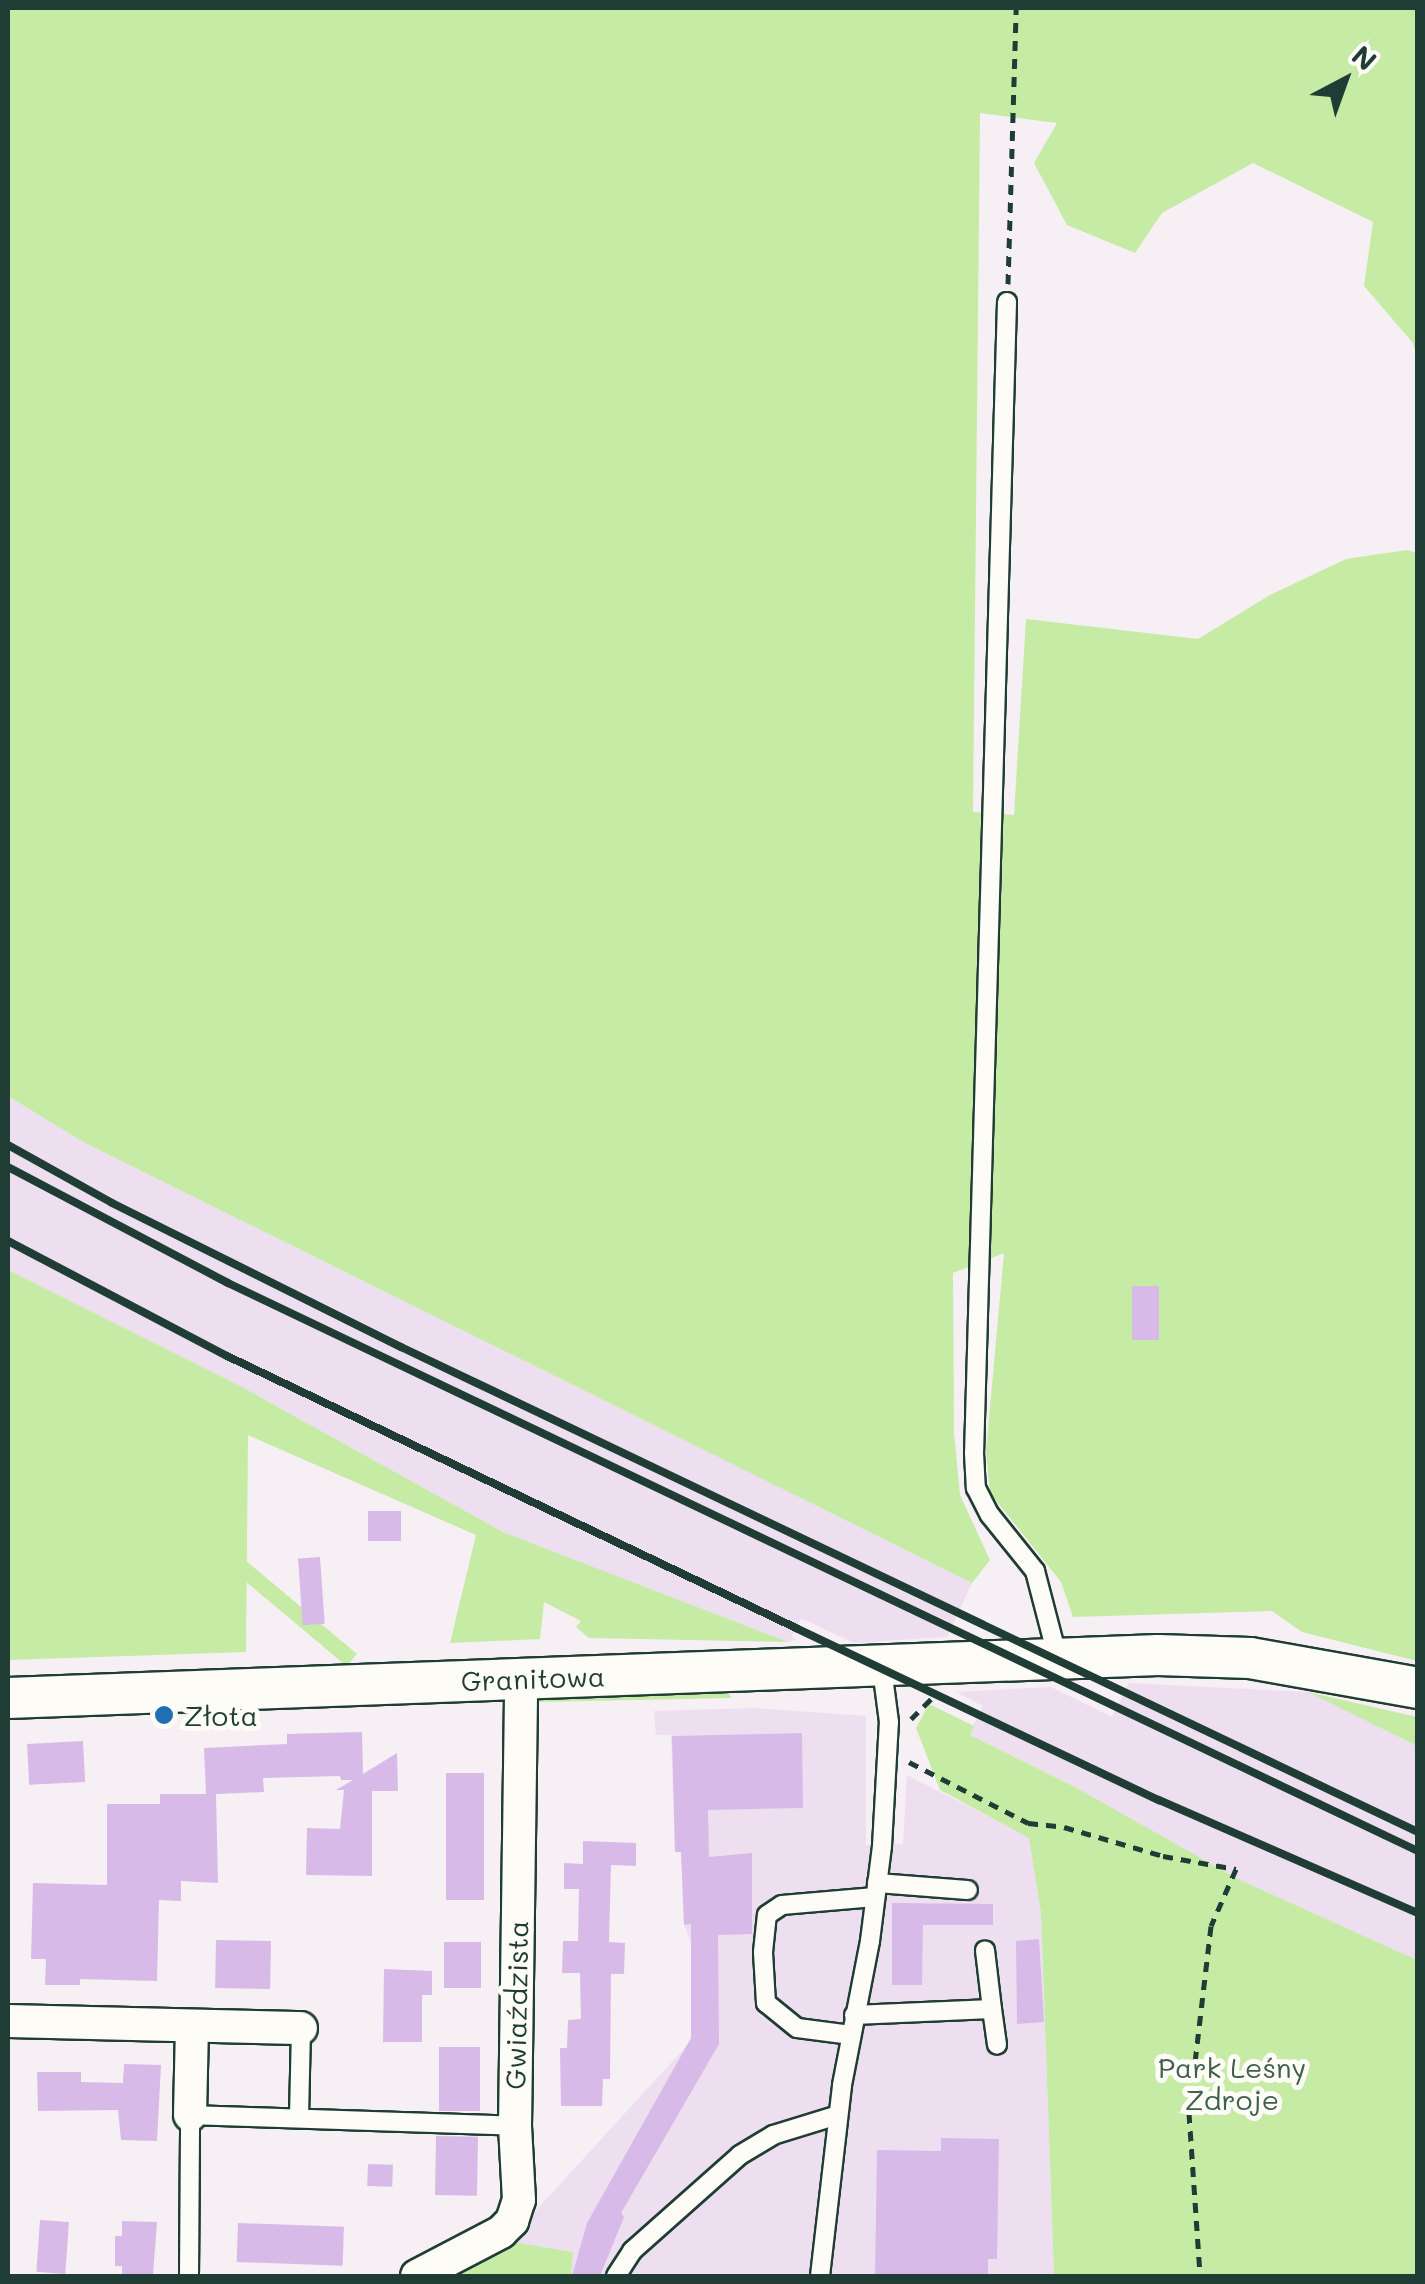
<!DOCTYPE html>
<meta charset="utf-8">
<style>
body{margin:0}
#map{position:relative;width:1425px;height:2284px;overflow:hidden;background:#f6eff4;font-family:Mali,sans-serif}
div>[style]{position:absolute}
.built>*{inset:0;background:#eddff0}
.green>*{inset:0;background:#c5eba5;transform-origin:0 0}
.building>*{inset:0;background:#d8bae8;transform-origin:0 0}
.path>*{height:5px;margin-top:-2.5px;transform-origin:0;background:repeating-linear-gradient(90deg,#1f3d34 0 10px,transparent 0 18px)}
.roads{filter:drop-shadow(2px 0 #1f3d34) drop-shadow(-2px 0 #1f3d34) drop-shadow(0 2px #1f3d34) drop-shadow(0 -2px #1f3d34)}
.service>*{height:18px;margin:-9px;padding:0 9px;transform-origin:9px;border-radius:9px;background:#fdfcf7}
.minor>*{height:32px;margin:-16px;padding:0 16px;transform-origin:16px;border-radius:16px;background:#fdfcf7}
.tertiary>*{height:40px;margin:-20px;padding:0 20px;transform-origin:20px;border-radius:20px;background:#fdfcf7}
.rail>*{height:8px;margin:-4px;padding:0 4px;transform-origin:4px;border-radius:4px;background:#1f3d34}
.dots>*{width:28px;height:28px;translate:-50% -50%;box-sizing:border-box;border:5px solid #fdfcf7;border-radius:50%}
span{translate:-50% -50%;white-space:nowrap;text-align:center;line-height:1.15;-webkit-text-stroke:10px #fdfcf7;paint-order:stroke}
.street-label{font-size:28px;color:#1f3d34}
.poi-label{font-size:28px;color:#1f3d34}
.left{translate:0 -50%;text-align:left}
.park-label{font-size:28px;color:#40604b}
.frame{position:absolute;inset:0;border:10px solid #1f3d34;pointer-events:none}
.north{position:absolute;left:1295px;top:30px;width:100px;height:100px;-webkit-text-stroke:8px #fdfcf7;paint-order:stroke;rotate:41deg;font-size:28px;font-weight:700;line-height:40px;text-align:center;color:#1f3d34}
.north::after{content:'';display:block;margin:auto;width:35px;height:45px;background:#1f3d34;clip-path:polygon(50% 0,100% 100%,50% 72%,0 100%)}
</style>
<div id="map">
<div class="built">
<div style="clip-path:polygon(8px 1096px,83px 1142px,972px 1583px,947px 1637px,854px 1643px,801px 1618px,791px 1637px,797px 1639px,788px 1642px,503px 1532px,242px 1387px,8px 1270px)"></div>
<div style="clip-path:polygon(1129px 1683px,1308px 1692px,1417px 1746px,1417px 1960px,1238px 1879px,1075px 1787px,969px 1734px,983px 1706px,956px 1692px,1051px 1687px,1112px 1717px)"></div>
<div style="clip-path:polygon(755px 1708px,866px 1716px,866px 1845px,903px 1844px,907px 1775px,1029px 1837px,1041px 1913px,1054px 2276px,571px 2276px,573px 2252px,508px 2241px,691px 2041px,691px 1943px,684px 1925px,681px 1852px,675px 1852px,671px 1735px,656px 1735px,654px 1711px)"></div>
</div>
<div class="green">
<div style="clip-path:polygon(8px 8px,1417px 8px,1417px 360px,1413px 343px,1364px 286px,1373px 222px,1253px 163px,1162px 213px,1135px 253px,1067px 225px,1034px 163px,1057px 123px,980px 113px,973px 812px,1014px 815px,1026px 619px,1198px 639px,1270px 595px,1346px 559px,1407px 550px,1417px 553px,1417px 1661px,1302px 1632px,1272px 1611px,1073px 1617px,1061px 1582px,990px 1493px,986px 1451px,1004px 1253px,953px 1273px,954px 1432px,960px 1495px,990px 1560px,972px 1583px,83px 1142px,8px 1096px)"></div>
<div style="clip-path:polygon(8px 1270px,242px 1387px,503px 1532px,788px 1642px,589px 1638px,576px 1627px,581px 1621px,544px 1602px,540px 1639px,450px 1643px,476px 1535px,248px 1435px,246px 1652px,8px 1660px)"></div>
<div style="left:357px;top:1654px;width:16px;height:270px;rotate:130deg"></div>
<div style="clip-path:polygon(725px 1690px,732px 1698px,538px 1702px,547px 1692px)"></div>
<div style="clip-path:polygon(1308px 1692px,1417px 1717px,1417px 1746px)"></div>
<div style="clip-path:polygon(929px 1704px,974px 1726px,970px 1735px,1075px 1787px,1238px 1879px,1417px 1960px,1417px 2276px,1054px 2276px,1041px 1913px,1029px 1838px,940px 1790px,916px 1728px)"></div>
<div style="clip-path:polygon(508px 2241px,573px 2252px,571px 2276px,444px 2276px)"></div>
</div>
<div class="building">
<div style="left:1132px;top:1286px;width:27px;height:54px"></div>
<div style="left:368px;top:1511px;width:33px;height:30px"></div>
<div style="left:320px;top:1557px;width:67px;height:22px;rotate:86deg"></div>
<div style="clip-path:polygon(362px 1732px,363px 1774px,397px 1753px,398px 1791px,372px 1791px,372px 1876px,306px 1875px,307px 1828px,340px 1829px,344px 1790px,336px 1790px,353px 1780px,341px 1780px,340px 1776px,263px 1778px,264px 1792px,216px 1794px,218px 1883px,181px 1881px,181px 1901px,159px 1900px,157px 1981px,80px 1979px,80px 1985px,45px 1985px,46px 1959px,31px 1959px,33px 1883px,107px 1885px,107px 1804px,160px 1804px,160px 1794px,206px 1794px,204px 1748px,287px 1744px,287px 1734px)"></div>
<div style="clip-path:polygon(802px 1733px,803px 1808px,708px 1810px,709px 1857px,752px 1853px,752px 1934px,718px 1935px,719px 2044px,621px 2213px,624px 2217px,600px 2276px,572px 2276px,587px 2223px,691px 2038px,691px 1924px,684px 1925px,681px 1852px,675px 1852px,672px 1736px)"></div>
<div style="left:83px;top:1741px;width:41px;height:56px;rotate:87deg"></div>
<div style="left:446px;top:1773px;width:38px;height:127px"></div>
<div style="clip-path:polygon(583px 1841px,636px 1843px,636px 1866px,611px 1865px,609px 1942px,625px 1943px,624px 1974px,611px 1974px,610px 2079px,603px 2079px,602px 2106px,561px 2106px,560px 2048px,567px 2048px,568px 2020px,581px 2019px,580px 1973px,562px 1973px,563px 1941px,578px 1941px,579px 1889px,564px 1889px,564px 1863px,583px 1864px)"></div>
<div style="clip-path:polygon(892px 1903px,993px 1904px,993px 1925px,923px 1925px,922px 1985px,892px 1985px)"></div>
<div style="clip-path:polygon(1039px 1939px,1044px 2022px,1017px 2024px,1016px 1941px)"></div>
<div style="left:216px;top:1940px;width:55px;height:48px;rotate:1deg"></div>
<div style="left:444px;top:1942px;width:37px;height:46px"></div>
<div style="clip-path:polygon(384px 1969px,432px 1971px,432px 1995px,422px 1995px,422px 2042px,383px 2042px)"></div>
<div style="left:439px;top:2047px;width:41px;height:64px"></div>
<div style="clip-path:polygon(124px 2064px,161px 2065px,157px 2141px,121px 2140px,118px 2110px,38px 2111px,37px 2072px,81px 2072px,81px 2082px,123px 2083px)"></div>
<div style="left:436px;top:2136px;width:42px;height:59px;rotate:1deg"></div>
<div style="clip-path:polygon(941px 2138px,999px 2139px,997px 2259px,988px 2259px,988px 2276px,875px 2276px,877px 2150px,941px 2151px)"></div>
<div style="left:368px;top:2164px;width:25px;height:22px;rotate:2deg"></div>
<div style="left:40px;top:2220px;width:29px;height:52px;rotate:4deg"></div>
<div style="clip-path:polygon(122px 2221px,157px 2222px,153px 2275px,122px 2276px,122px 2266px,115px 2266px,115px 2236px,122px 2236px)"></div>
<div style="left:238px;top:2223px;width:106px;height:39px;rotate:2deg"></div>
</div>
<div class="path">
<div style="left:1008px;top:284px;width:276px;rotate:-88.3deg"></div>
<div style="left:911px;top:1719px;width:30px;rotate:-45deg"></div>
<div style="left:909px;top:1762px;width:134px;rotate:27.1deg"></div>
<div style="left:1028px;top:1823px;width:36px;rotate:6deg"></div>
<div style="left:1064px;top:1827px;width:103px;rotate:16.3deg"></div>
<div style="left:1163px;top:1856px;width:74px;rotate:10.1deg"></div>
<div style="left:1236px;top:1869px;width:62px;rotate:113.7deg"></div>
<div style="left:1211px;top:1926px;width:188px;rotate:96.7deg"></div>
<div style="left:1189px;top:2113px;width:163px;rotate:86.1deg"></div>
</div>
<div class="roads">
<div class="service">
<div style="left:1007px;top:302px;width:1151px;rotate:91.64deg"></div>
<div style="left:974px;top:1453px;width:35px;rotate:87deg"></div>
<div style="left:976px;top:1488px;width:30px;rotate:63deg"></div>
<div style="left:990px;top:1515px;width:72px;rotate:51.2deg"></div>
<div style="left:1035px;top:1571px;width:91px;rotate:75.4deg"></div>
<div style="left:877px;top:1883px;width:91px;rotate:4.4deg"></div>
<div style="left:992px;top:2009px;width:36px;rotate:82deg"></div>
<div style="left:854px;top:2015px;width:138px;rotate:-2.5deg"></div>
<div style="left:992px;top:2009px;width:59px;rotate:-96.8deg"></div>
<div style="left:851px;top:2035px;width:54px;rotate:-172.6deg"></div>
<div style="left:797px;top:2028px;width:40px;rotate:-141deg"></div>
<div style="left:766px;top:2003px;width:51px;rotate:-93.4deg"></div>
<div style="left:763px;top:1952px;width:37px;rotate:-84deg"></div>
<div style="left:767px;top:1915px;width:18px;rotate:-34deg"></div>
<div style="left:782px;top:1905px;width:93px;rotate:-4.9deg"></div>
<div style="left:299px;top:2117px;width:89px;rotate:-88.7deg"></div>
<div style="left:189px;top:2276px;width:161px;rotate:-89.6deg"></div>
<div style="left:190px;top:2115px;width:325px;rotate:1.9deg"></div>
<div style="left:616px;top:2276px;width:30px;rotate:-57deg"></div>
<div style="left:632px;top:2251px;width:144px;rotate:-41.6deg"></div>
<div style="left:740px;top:2155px;width:39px;rotate:-31deg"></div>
<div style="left:773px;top:2135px;width:68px;rotate:-17.1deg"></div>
<div style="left:820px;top:2276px;width:192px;rotate:-83.4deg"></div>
<div style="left:842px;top:2085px;width:147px;rotate:-79deg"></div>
<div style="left:870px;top:1941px;width:96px;rotate:-82.8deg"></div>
<div style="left:882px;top:1846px;width:124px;rotate:-86.8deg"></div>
<div style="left:889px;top:1722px;width:53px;rotate:-97.5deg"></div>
</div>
<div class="minor">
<div style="left:8px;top:2021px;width:293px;rotate:1.4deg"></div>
<div style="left:190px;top:2115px;width:89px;rotate:-88.7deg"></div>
<div style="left:417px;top:2276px;width:95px;rotate:-27.6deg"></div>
<div style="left:501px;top:2232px;width:16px;rotate:-45deg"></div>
<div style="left:512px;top:2221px;width:22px;rotate:-72deg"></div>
<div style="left:519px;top:2200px;width:74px;rotate:-93.1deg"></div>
<div style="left:515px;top:2126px;width:449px;rotate:-89.2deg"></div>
</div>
<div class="tertiary">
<div style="left:8px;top:1698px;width:1151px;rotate:-2.14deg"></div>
<div style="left:1158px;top:1655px;width:92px;rotate:1.9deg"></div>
<div style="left:1250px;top:1658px;width:171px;rotate:10.1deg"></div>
</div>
</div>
<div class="rail">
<div style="left:8px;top:1145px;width:119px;rotate:29.1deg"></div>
<div style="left:112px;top:1203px;width:323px;rotate:26.5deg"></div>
<div style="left:401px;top:1347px;width:1127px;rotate:25.5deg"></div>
<div style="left:8px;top:1167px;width:249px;rotate:27.8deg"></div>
<div style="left:228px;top:1283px;width:1319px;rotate:25.52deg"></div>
<div style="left:8px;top:1241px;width:247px;rotate:27.7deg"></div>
<div style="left:227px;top:1356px;width:631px;rotate:25.55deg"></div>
<div style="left:796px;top:1628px;width:402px;rotate:25.4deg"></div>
<div style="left:1159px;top:1800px;width:283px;rotate:23.6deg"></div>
</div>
<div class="dots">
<div style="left:164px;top:1715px;background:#1f6fb2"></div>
</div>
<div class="street-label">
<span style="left:533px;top:1678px;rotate:-2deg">Granitowa</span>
<span style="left:516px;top:2005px;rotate:-89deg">Gwiaździsta</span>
</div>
<div class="poi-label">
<span class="left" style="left:184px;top:1715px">Złota</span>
</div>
<div class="park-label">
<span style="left:1232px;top:2083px">Park Leśny<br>Zdroje</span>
</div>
<div class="frame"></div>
<div class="north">N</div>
</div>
